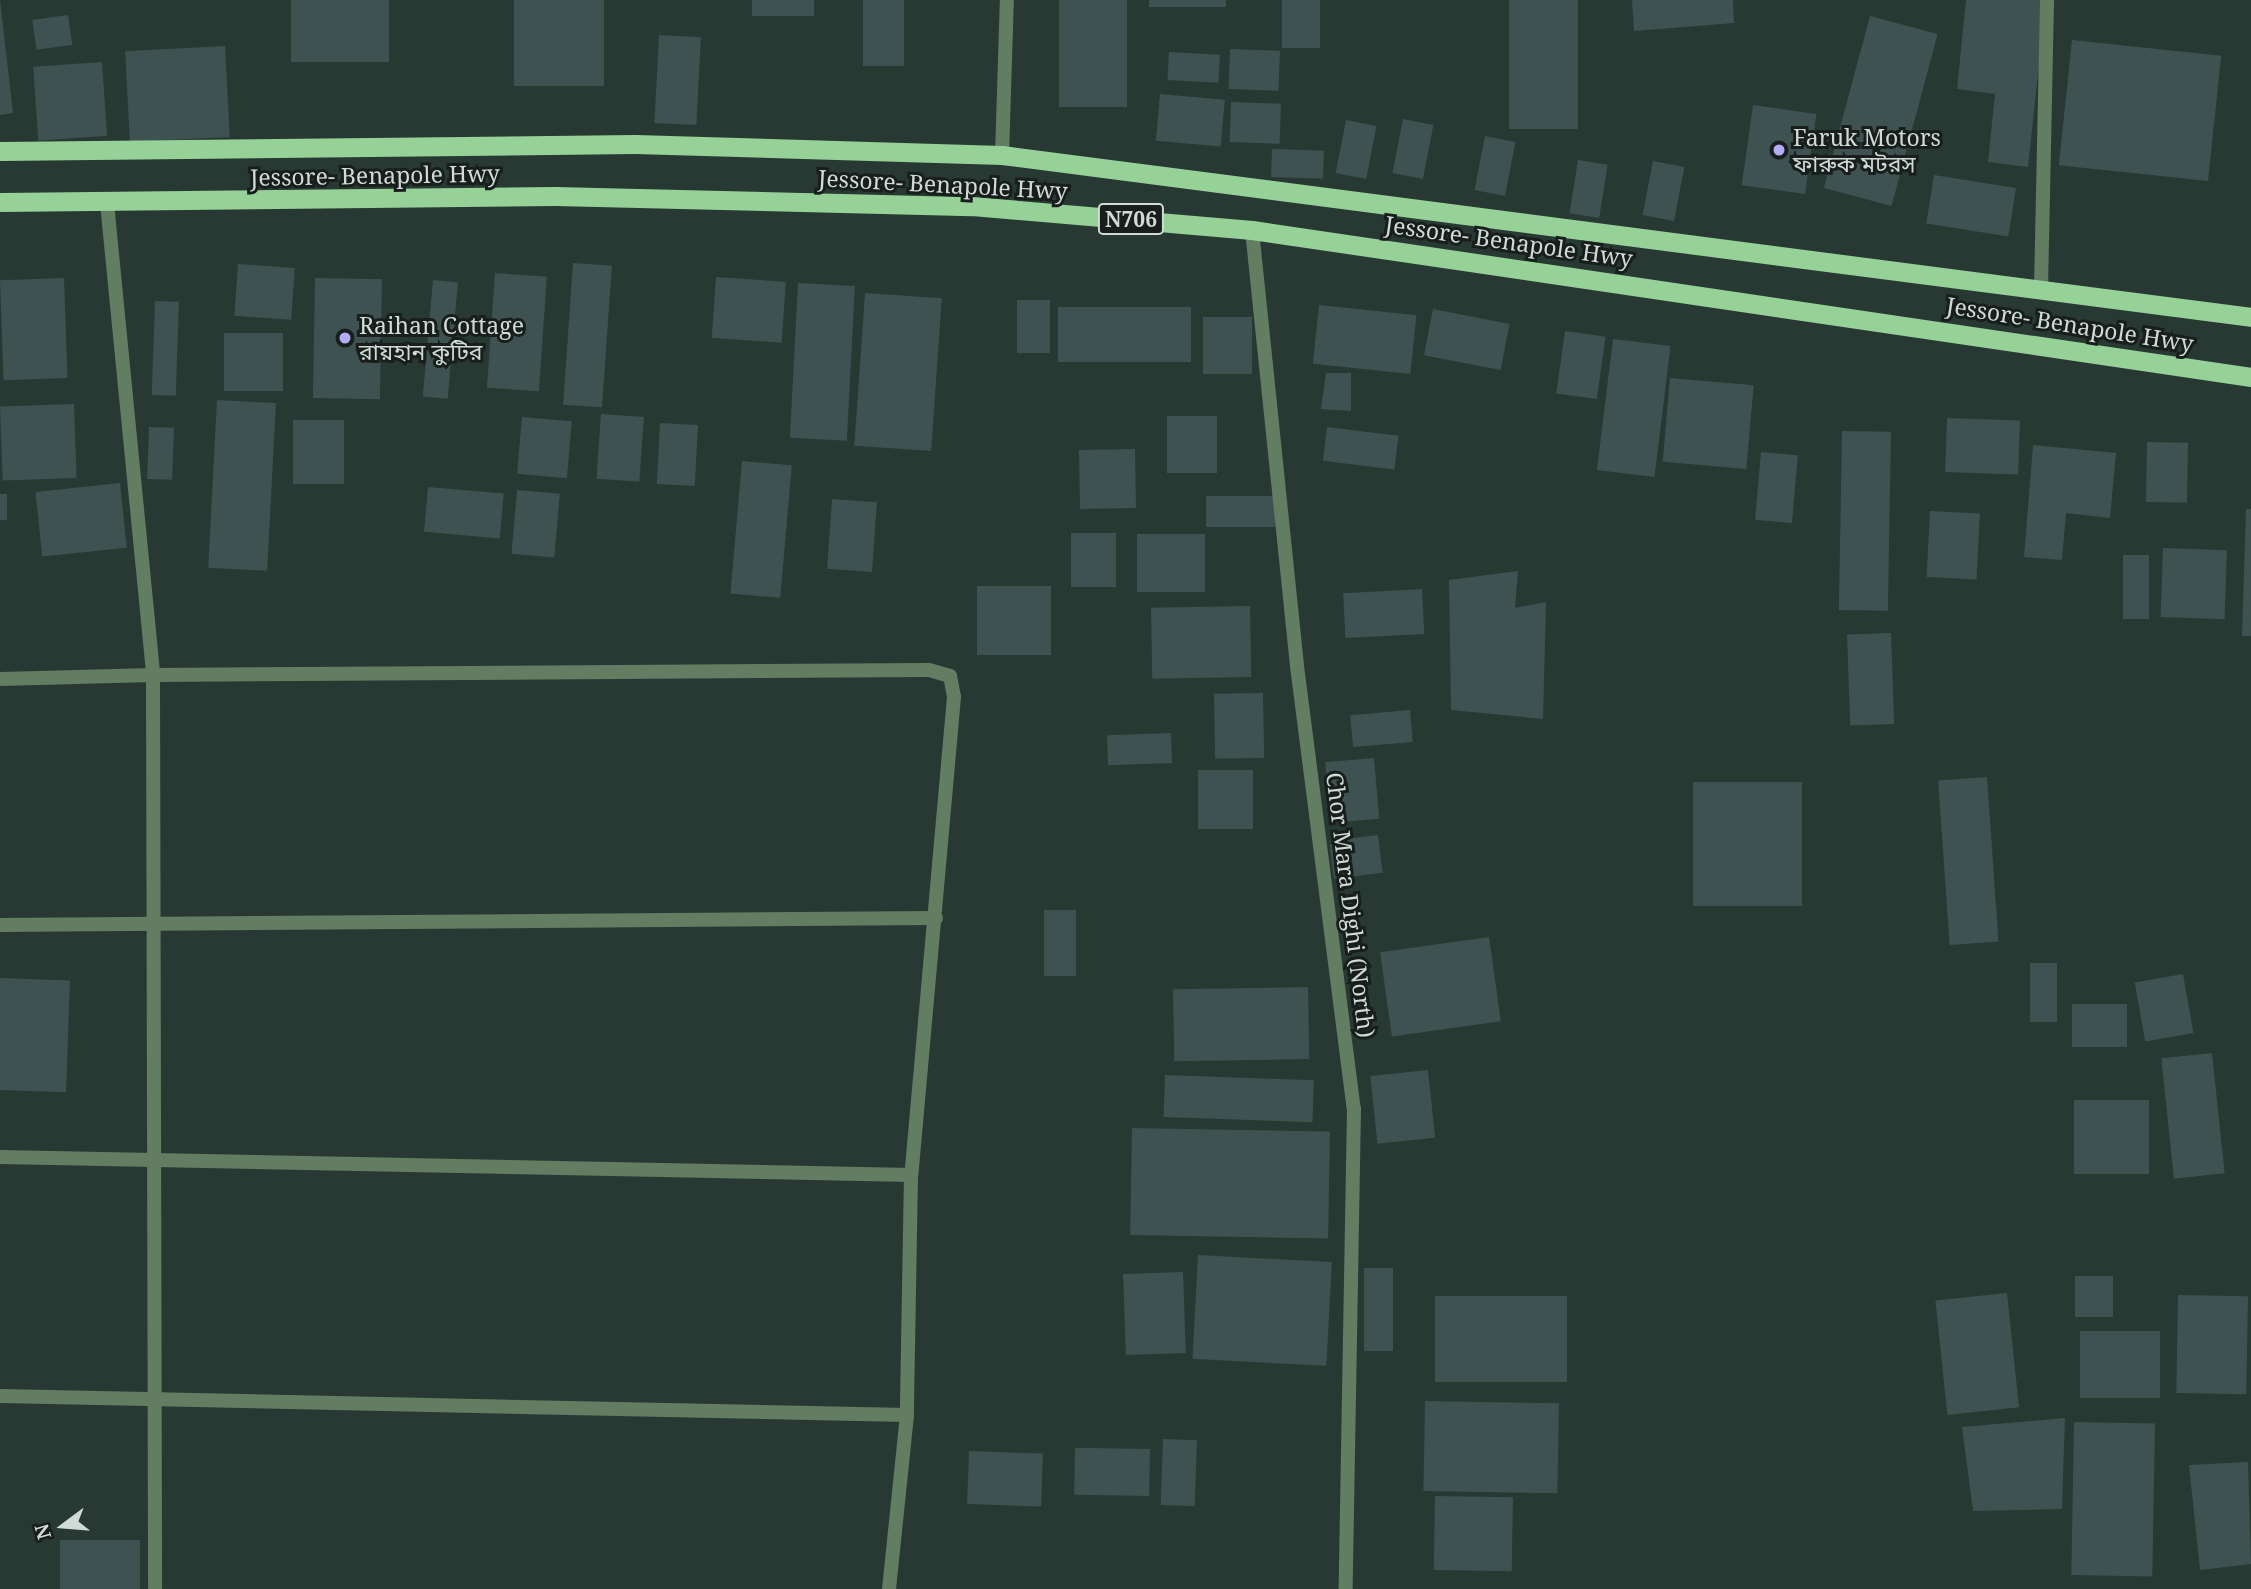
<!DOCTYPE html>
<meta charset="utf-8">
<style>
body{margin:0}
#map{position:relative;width:2251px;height:1589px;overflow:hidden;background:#283933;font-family:"Noto Serif","Noto Sans Bengali",serif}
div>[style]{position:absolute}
.building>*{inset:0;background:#3e5251;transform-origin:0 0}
.minor>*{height:14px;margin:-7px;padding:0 7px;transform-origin:7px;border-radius:7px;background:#637d63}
.trunk>*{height:19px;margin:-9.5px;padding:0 9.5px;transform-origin:9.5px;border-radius:9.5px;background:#96d298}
.dots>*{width:19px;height:19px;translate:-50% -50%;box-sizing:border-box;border:4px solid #171e1b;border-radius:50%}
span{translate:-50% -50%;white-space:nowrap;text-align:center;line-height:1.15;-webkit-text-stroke:6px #171e1b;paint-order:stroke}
.shield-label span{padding:2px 5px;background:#171e1b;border:2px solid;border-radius:5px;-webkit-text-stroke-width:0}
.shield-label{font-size:21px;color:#d0dad6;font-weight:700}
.poi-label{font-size:23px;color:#d0dad6}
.left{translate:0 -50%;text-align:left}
.street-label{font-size:23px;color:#d0dad6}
.north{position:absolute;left:28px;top:1491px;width:70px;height:70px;-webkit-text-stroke:5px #171e1b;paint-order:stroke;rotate:254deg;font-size:19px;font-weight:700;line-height:28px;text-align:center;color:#d0dad6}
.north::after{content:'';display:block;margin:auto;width:24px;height:32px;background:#d0dad6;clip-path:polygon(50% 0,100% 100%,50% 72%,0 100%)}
</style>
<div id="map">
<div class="building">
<div style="clip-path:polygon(0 0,13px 113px,0 115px)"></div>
<div style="left:291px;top:0;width:98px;height:62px"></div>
<div style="left:514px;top:0;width:90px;height:86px"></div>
<div style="left:752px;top:0;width:62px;height:16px"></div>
<div style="left:863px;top:0;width:41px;height:66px"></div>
<div style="left:1059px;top:0;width:68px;height:107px"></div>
<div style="left:1149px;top:0;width:77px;height:7px"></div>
<div style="left:1282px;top:0;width:38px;height:48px"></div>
<div style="left:1509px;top:0;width:69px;height:129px"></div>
<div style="clip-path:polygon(1632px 0,1733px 0,1734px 23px,1634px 31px)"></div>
<div style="clip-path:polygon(1966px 0,2046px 0,2028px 167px,1988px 162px,1995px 94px,1957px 89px)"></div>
<div style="left:68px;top:15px;width:30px;height:36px;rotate:82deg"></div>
<div style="left:1870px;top:16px;width:70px;height:178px;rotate:15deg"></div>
<div style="left:659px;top:35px;width:42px;height:88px;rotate:3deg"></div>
<div style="left:2072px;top:40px;width:150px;height:126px;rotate:6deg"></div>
<div style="left:225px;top:46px;width:91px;height:100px;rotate:87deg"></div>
<div style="left:1230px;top:49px;width:50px;height:40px;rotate:2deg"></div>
<div style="left:1169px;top:52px;width:51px;height:28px;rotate:3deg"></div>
<div style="left:102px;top:62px;width:74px;height:69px;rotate:86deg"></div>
<div style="left:1160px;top:94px;width:65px;height:47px;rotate:5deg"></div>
<div style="left:1231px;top:102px;width:50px;height:40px;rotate:2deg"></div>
<div style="left:1753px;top:105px;width:64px;height:81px;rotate:8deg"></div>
<div style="left:1403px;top:119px;width:31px;height:55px;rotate:11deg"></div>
<div style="left:1346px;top:120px;width:31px;height:54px;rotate:11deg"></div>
<div style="left:1485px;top:136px;width:31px;height:55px;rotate:11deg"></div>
<div style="left:1272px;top:149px;width:52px;height:28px;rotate:2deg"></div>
<div style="left:1578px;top:160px;width:30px;height:54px;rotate:9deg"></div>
<div style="left:1653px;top:161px;width:32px;height:55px;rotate:11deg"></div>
<div style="left:1934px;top:175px;width:83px;height:49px;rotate:9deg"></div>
<div style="left:573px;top:263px;width:39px;height:142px;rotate:4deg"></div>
<div style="left:238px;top:264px;width:57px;height:52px;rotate:4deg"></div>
<div style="left:495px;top:273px;width:52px;height:115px;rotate:4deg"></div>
<div style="left:716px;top:277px;width:70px;height:61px;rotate:4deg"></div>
<div style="left:64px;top:278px;width:100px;height:64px;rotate:88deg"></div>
<div style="left:315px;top:278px;width:67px;height:120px;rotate:1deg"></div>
<div style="left:433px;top:280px;width:25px;height:117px;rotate:5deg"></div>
<div style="left:798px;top:283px;width:57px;height:155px;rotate:3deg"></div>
<div style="left:865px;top:293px;width:77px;height:153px;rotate:4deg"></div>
<div style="left:1017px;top:300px;width:33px;height:53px"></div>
<div style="left:155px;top:301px;width:24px;height:94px;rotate:2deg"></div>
<div style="left:1319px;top:305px;width:98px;height:59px;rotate:6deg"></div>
<div style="left:1058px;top:307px;width:133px;height:55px"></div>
<div style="left:1433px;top:309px;width:78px;height:47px;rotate:11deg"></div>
<div style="left:1203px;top:317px;width:49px;height:57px"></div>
<div style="left:1565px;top:331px;width:41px;height:63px;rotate:8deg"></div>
<div style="left:224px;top:333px;width:59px;height:58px"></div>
<div style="left:1613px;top:339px;width:58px;height:132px;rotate:7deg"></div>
<div style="clip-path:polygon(1326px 373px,1351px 373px,1351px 411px,1321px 409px)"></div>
<div style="left:1670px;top:378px;width:84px;height:84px;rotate:5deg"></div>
<div style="left:217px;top:400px;width:59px;height:168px;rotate:3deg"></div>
<div style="left:74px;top:404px;width:74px;height:74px;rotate:88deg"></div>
<div style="left:601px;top:414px;width:43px;height:65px;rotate:4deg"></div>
<div style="left:1217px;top:416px;width:57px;height:50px;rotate:90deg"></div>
<div style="left:522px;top:417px;width:50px;height:57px;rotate:5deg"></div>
<div style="left:1947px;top:418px;width:73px;height:54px;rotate:2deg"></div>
<div style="left:293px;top:420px;width:51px;height:64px"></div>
<div style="left:660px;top:423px;width:38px;height:61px;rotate:3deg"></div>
<div style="left:149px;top:427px;width:25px;height:52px;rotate:2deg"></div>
<div style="left:1327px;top:427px;width:72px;height:34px;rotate:7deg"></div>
<div style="left:1842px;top:431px;width:49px;height:179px;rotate:1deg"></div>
<div style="left:2147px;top:442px;width:41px;height:60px;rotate:1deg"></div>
<div style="clip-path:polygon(2033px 445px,2116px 453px,2110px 518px,2066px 513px,2062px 560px,2024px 557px)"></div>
<div style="left:1135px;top:449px;width:59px;height:56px;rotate:89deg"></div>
<div style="left:1761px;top:452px;width:37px;height:68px;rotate:5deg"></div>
<div style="left:742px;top:461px;width:50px;height:133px;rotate:5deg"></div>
<div style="left:120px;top:483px;width:65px;height:85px;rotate:84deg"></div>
<div style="left:428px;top:487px;width:76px;height:45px;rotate:5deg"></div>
<div style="left:517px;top:490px;width:43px;height:64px;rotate:5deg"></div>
<div style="left:0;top:494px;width:7px;height:26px"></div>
<div style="left:1206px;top:496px;width:69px;height:31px"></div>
<div style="left:832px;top:499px;width:45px;height:70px;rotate:4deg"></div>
<div style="clip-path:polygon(2246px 509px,2251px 509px,2251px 636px,2242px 636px)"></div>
<div style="left:1930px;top:511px;width:50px;height:66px;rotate:3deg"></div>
<div style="left:1071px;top:533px;width:45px;height:54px"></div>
<div style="left:1137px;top:534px;width:68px;height:58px"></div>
<div style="left:2163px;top:548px;width:64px;height:69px;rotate:2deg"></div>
<div style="left:2123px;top:555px;width:26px;height:64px"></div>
<div style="clip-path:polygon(1518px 571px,1515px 608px,1546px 602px,1543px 719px,1451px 710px,1449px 580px)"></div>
<div style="left:1051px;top:586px;width:69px;height:74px;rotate:90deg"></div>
<div style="left:1422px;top:589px;width:45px;height:79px;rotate:87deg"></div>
<div style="left:1250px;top:606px;width:71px;height:99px;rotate:89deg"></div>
<div style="left:1891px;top:633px;width:91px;height:44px;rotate:88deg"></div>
<div style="left:1263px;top:693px;width:65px;height:49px;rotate:89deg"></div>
<div style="left:1410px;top:710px;width:32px;height:60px;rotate:85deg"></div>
<div style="left:1171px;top:733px;width:30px;height:64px;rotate:88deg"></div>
<div style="left:1374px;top:758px;width:61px;height:49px;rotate:85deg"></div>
<div style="left:1198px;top:770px;width:55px;height:59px"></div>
<div style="left:1987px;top:777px;width:165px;height:49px;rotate:86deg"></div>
<div style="left:1693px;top:782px;width:109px;height:124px"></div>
<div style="left:1378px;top:835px;width:38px;height:49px;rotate:83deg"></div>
<div style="left:1044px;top:910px;width:32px;height:66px"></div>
<div style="left:1489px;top:937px;width:85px;height:110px;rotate:82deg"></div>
<div style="left:2030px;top:963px;width:27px;height:59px"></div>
<div style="left:2183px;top:974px;width:60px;height:49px;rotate:80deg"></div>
<div style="left:0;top:978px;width:70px;height:112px;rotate:2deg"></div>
<div style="left:1308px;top:987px;width:72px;height:135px;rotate:89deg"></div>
<div style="left:2072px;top:1004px;width:55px;height:43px"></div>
<div style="left:2212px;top:1053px;width:121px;height:51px;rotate:84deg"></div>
<div style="left:1428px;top:1070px;width:68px;height:58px;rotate:84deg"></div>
<div style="left:1165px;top:1075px;width:149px;height:42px;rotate:2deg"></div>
<div style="left:2074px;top:1100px;width:75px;height:74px"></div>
<div style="left:1132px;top:1128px;width:198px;height:107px;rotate:1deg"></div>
<div style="left:1198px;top:1255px;width:134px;height:104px;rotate:3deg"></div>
<div style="left:1393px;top:1268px;width:83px;height:29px;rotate:90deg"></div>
<div style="left:1183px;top:1272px;width:81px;height:60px;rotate:88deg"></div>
<div style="left:2075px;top:1276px;width:38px;height:41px"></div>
<div style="left:2007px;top:1293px;width:115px;height:72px;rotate:84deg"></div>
<div style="left:2178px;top:1295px;width:70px;height:98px;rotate:1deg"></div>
<div style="left:1435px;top:1296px;width:132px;height:86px"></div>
<div style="left:2080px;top:1331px;width:80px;height:67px"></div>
<div style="left:1425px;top:1401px;width:134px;height:90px;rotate:1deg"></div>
<div style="clip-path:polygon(2065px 1418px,2062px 1509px,1973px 1511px,1962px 1427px)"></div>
<div style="left:2074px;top:1422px;width:81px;height:153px;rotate:1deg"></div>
<div style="left:1163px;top:1439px;width:34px;height:66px;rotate:2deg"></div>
<div style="left:1150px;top:1449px;width:47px;height:75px;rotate:91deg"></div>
<div style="left:969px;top:1451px;width:74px;height:53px;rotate:2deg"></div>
<div style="clip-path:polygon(2248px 1462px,2251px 1564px,2200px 1570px,2189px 1465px)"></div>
<div style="left:1435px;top:1496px;width:78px;height:74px;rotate:1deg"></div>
<div style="left:60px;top:1540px;width:80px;height:49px"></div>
</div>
<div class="minor">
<div style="left:1002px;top:155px;width:155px;rotate:-88.2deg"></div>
<div style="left:107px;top:203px;width:474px;rotate:84.4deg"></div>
<div style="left:153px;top:675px;width:776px;rotate:-0.37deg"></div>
<div style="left:929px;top:670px;width:22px;rotate:16deg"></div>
<div style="left:950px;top:676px;width:21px;rotate:79deg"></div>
<div style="left:954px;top:697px;width:480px;rotate:95.1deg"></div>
<div style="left:911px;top:1175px;width:240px;rotate:91deg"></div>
<div style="left:907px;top:1415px;width:175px;rotate:95.9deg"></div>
<div style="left:1252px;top:230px;width:438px;rotate:84.1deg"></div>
<div style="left:1297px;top:666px;width:446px;rotate:82.7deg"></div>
<div style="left:1354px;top:1108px;width:481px;rotate:91deg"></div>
<div style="left:2041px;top:289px;width:289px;rotate:-88.8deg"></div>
<div style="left:0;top:679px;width:153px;rotate:-1.5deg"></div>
<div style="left:153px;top:675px;width:914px;rotate:89.87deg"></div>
<div style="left:0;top:925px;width:936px;rotate:-0.43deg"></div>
<div style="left:0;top:1157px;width:911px;rotate:1.13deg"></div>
<div style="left:0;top:1396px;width:907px;rotate:1.2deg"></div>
</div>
<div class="trunk">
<div style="left:0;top:151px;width:635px;rotate:-0.63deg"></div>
<div style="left:635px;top:144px;width:367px;rotate:1.7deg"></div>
<div style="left:1002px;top:155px;width:1259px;rotate:7.39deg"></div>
<div style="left:0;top:202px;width:555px;rotate:-0.62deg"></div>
<div style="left:555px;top:196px;width:417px;rotate:1.4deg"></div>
<div style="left:972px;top:206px;width:281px;rotate:4.9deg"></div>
<div style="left:1252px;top:230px;width:1010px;rotate:8.37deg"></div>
</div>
<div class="dots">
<div style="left:1779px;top:150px;background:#b5acf8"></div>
<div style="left:345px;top:338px;background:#b5acf8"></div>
</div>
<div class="shield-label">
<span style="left:1131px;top:219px">N706</span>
</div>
<div class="poi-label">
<span class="left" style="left:1793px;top:150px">Faruk Motors<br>ফারুক মটরস</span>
<span class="left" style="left:359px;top:338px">Raihan Cottage<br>রায়হান কুটির</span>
</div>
<div class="street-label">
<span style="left:375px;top:175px;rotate:-1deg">Jessore- Benapole Hwy</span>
<span style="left:943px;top:184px;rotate:3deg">Jessore- Benapole Hwy</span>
<span style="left:1509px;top:241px;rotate:8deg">Jessore- Benapole Hwy</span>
<span style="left:2070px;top:324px;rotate:9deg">Jessore- Benapole Hwy</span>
<span style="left:1351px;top:905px;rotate:83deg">Chor Mara Dighi (North)</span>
</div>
<div class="north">N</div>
</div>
